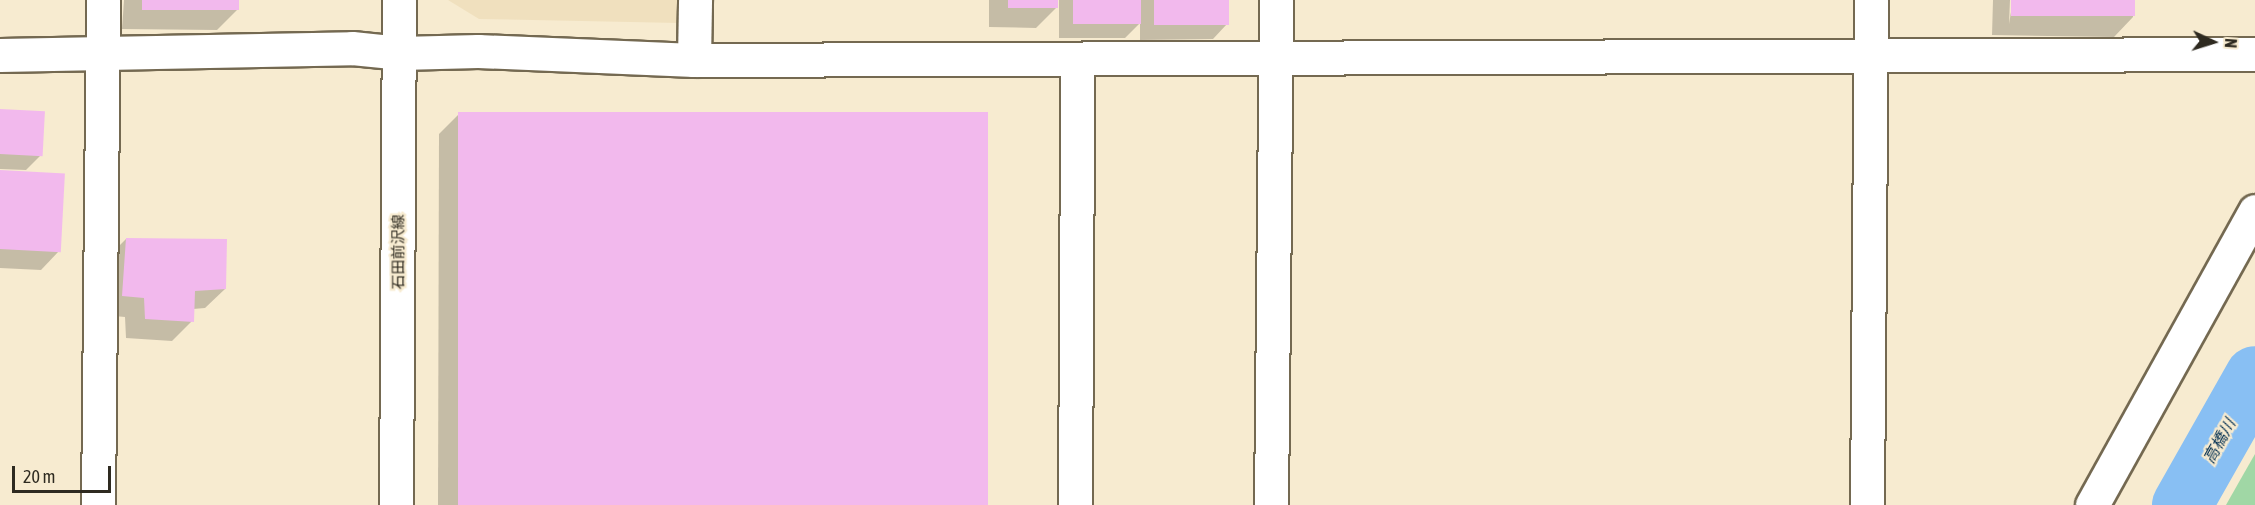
<!DOCTYPE html>
<meta charset="utf-8">
<style>
body{margin:0}
#map{position:relative;width:2255px;height:505px;overflow:hidden;background:#f7ebd0;font-family:"Asap Condensed","Noto Sans JP",sans-serif}
div>[style]{position:absolute}
.built>*{inset:0;background:#f0e0be}
.green>*{inset:0;background:#a0d7a5}
.shadow>*{inset:0;background:#0003}
.river>*{height:60px;margin:-30px;padding:0 30px;transform-origin:30px;border-radius:30px;background:#88bff3}
.building>*{inset:0;background:#f2b9ed;transform-origin:0 0}
.roads{filter:drop-shadow(2px 0 #746951) drop-shadow(-2px 0 #746951) drop-shadow(0 2px #746951) drop-shadow(0 -2px #746951)}
.minor>*{height:33px;margin:-16.5px;padding:0 16.5px;transform-origin:16.5px;border-radius:16.5px;background:#fff}
.major>*{height:33px;margin:-16.5px;padding:0 16.5px;transform-origin:16.5px;border-radius:16.5px;background:#fff}
span{translate:-50% -50%;white-space:nowrap;text-align:center;line-height:1.15;-webkit-text-stroke:4.5px #f7ebd0;paint-order:stroke}
.street-label{font-size:15px;color:#2e2a20}
.water-label{font-size:16px;color:#083354;font-style:italic}
.north{position:absolute;left:2183px;top:12px;width:60px;height:60px;-webkit-text-stroke:4px #f7ebd0;paint-order:stroke;rotate:94deg;font-size:16px;font-weight:700;line-height:24px;text-align:center;color:#2e2a20}
.north::after{content:'';display:block;margin:auto;width:21px;height:27px;background:#2e2a20;clip-path:polygon(50% 0,100% 100%,50% 72%,0 100%)}
.scale{position:absolute;left:12px;top:466px;width:99px;height:27px;box-sizing:border-box;border:3px solid #2e2a20;border-top:0;padding-left:8px;font-size:18px;line-height:21px;white-space:nowrap;color:#2e2a20;-webkit-text-stroke:4px #f7ebd0;paint-order:stroke}
</style>
<div id="map">
<div class="built">
<div style="clip-path:polygon(448px 0,679px 0,679px 23px,479px 19px)"></div>
</div>
<div class="green">
<div style="clip-path:polygon(2255px 454px,2255px 505px,2226px 505px,2239px 482px)"></div>
</div>
<div class="shadow">
<div style="clip-path:polygon(124px 0,238px 0,237px 10px,217px 30px,122px 29px)"></div>
<div style="clip-path:polygon(989px 0,1056px 0,1056px 8px,1036px 28px,989px 27px)"></div>
<div style="clip-path:polygon(1059px 0,1227px 0,1227px 24px,1213px 39px,1140px 40px,1140px 23px,1125px 38px,1059px 38px)"></div>
<div style="clip-path:polygon(1993px 0,2010px 0,2009px 24px,2013px 0,2133px 0,2133px 17px,2114px 37px,1992px 35px)"></div>
<div style="clip-path:polygon(0 110px,41px 155px,26px 170px,0 169px)"></div>
<div style="clip-path:polygon(459px 114px,986px 505px,438px 505px,439px 134px)"></div>
<div style="clip-path:polygon(0 172px,60px 250px,41px 270px,0 268px)"></div>
<div style="clip-path:polygon(126px 239px,225px 289px,205px 308px,193px 309px,192px 321px,172px 341px,126px 338px,125px 317px,103px 315px,106px 259px)"></div>
</div>
<div class="river">
<div style="left:2182px;top:505px;width:148px;rotate:-60.5deg"></div>
</div>
<div class="building">
<div style="left:142px;top:0;width:97px;height:10px"></div>
<div style="left:1008px;top:0;width:50px;height:8px"></div>
<div style="left:1073px;top:0;width:68px;height:24px"></div>
<div style="left:1154px;top:0;width:75px;height:25px"></div>
<div style="left:2011px;top:0;width:124px;height:16px"></div>
<div style="left:0;top:109px;width:45px;height:45px;rotate:3deg"></div>
<div style="left:458px;top:112px;width:530px;height:393px"></div>
<div style="left:0;top:170px;width:65px;height:79px;rotate:3deg"></div>
<div style="clip-path:polygon(126px 238px,227px 239px,226px 289px,195px 291px,194px 322px,145px 319px,144px 298px,122px 296px)"></div>
</div>
<div class="roads">
<div class="minor">
<div style="left:0;top:55px;width:352px;rotate:-1.1deg"></div>
<div style="left:352px;top:48px;width:48px;rotate:5.9deg"></div>
<div style="left:400px;top:53px;width:78px;rotate:-1.5deg"></div>
<div style="left:478px;top:51px;width:216px;rotate:2.4deg"></div>
<div style="left:694px;top:60px;width:1561px;rotate:-0.22deg"></div>
<div style="left:694px;top:60px;width:60px;rotate:-89deg"></div>
<div style="left:98px;top:505px;width:505px;rotate:-89.43deg"></div>
<div style="left:1075px;top:505px;width:446px;rotate:-89.7deg"></div>
<div style="left:1271px;top:505px;width:505px;rotate:-89.43deg"></div>
<div style="left:1867px;top:505px;width:505px;rotate:-89.55deg"></div>
<div style="left:2092px;top:505px;width:336px;rotate:-61deg"></div>
</div>
<div class="major">
<div style="left:396px;top:505px;width:505px;rotate:-89.66deg"></div>
</div>
</div>
<div class="street-label">
<span style="left:398px;top:252px;rotate:-90deg">石田前沢線</span>
</div>
<div class="water-label">
<span style="left:2219px;top:441px;rotate:-61deg">高橋川</span>
</div>
<div class="north">N</div>
<div class="scale">20 m</div>
</div>
